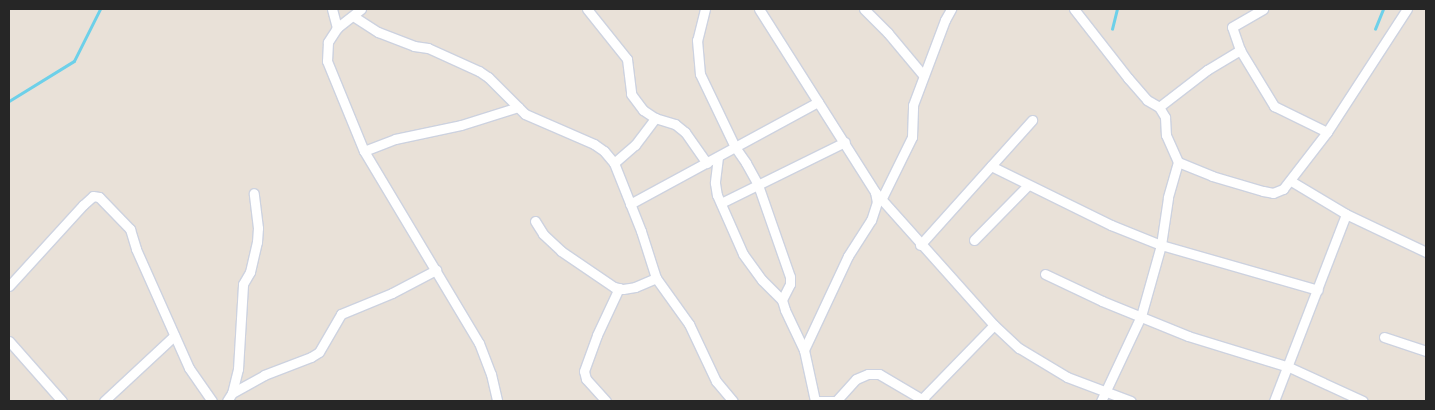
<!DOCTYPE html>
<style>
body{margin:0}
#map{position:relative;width:1435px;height:410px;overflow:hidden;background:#e9e1d8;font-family:Barlow,sans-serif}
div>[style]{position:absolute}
.stream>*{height:2.5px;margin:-1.25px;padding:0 1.25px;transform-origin:1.25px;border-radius:1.25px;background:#6dd0e9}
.roads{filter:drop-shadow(1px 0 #cdd2df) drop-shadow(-1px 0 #cdd2df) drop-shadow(0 1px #cdd2df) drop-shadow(0 -1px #cdd2df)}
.minor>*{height:9px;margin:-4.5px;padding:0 4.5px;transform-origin:4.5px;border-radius:4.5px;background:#fff}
span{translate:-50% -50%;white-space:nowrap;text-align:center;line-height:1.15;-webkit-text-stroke:4px #fff;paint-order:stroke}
.frame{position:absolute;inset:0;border:10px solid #262626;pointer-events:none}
</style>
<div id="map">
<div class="stream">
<div style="left:1112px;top:29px;width:21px;rotate:-76deg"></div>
<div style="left:1375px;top:29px;width:22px;rotate:-68deg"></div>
<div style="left:9px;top:101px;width:76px;rotate:-31.6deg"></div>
<div style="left:74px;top:61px;width:58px;rotate:-63.4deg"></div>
</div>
<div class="roads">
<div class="minor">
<div style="left:332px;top:9px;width:20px;rotate:75deg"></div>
<div style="left:361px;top:9px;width:31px;rotate:142deg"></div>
<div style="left:337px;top:28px;width:17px;rotate:123deg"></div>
<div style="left:328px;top:42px;width:19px;rotate:93deg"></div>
<div style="left:327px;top:61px;width:97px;rotate:67.7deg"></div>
<div style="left:364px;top:151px;width:224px;rotate:59.1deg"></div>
<div style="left:479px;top:343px;width:33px;rotate:69deg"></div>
<div style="left:491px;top:374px;width:28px;rotate:77deg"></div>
<div style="left:587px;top:9px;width:64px;rotate:51.3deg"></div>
<div style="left:627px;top:59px;width:35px;rotate:83deg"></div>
<div style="left:631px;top:94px;width:20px;rotate:53deg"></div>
<div style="left:643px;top:110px;width:14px;rotate:34deg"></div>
<div style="left:655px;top:118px;width:21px;rotate:17deg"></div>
<div style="left:675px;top:124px;width:13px;rotate:39deg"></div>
<div style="left:685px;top:132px;width:38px;rotate:55deg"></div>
<div style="left:705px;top:9px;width:32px;rotate:104deg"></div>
<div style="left:697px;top:40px;width:34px;rotate:85deg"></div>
<div style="left:700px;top:74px;width:81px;rotate:64.4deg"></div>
<div style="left:735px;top:147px;width:19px;rotate:55deg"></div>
<div style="left:746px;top:163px;width:25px;rotate:61deg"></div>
<div style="left:758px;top:185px;width:97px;rotate:70.8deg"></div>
<div style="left:790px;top:277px;width:7px;rotate:90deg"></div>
<div style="left:790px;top:284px;width:18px;rotate:117deg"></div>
<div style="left:782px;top:300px;width:10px;rotate:73deg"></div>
<div style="left:785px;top:310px;width:44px;rotate:64.6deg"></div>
<div style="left:759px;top:9px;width:217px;rotate:57.6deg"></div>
<div style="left:875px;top:192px;width:10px;rotate:79deg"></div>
<div style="left:877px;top:202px;width:19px;rotate:108deg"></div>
<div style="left:871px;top:220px;width:43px;rotate:122.6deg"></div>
<div style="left:848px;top:256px;width:104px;rotate:115.1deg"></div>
<div style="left:804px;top:350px;width:52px;rotate:77.8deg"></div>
<div style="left:864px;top:9px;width:34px;rotate:45deg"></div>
<div style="left:888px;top:33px;width:55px;rotate:50.2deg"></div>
<div style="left:1074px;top:9px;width:88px;rotate:52deg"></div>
<div style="left:1128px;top:78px;width:29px;rotate:49deg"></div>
<div style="left:1147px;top:100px;width:14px;rotate:30deg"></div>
<div style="left:1159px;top:107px;width:12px;rotate:59deg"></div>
<div style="left:1165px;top:117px;width:18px;rotate:87deg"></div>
<div style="left:1166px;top:135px;width:30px;rotate:66deg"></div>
<div style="left:1178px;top:162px;width:37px;rotate:106deg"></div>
<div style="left:1168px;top:198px;width:48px;rotate:98.5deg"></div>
<div style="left:1161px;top:245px;width:74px;rotate:105.7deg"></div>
<div style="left:1141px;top:316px;width:94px;rotate:115.2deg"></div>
<div style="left:353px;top:16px;width:30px;rotate:33deg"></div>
<div style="left:378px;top:32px;width:39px;rotate:21deg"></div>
<div style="left:414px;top:46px;width:14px;rotate:8deg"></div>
<div style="left:428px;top:48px;width:56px;rotate:24.3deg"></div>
<div style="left:479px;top:71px;width:11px;rotate:34deg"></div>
<div style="left:488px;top:77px;width:52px;rotate:45deg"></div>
<div style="left:525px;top:114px;width:75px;rotate:23.5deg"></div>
<div style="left:594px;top:144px;width:12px;rotate:35deg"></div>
<div style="left:604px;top:151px;width:16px;rotate:50deg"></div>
<div style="left:614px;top:163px;width:73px;rotate:68.3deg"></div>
<div style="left:641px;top:231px;width:49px;rotate:72.3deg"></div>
<div style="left:656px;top:278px;width:57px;rotate:54.3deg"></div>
<div style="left:689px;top:324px;width:63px;rotate:64.7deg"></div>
<div style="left:716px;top:381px;width:26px;rotate:50deg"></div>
<div style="left:1240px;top:50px;width:24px;rotate:-109deg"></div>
<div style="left:1232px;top:27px;width:36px;rotate:-30deg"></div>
<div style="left:1159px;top:107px;width:61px;rotate:-37.6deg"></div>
<div style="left:1207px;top:70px;width:39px;rotate:-31deg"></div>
<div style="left:1240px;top:50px;width:66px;rotate:58.7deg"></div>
<div style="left:1274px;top:106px;width:59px;rotate:26.1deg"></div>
<div style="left:364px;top:151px;width:33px;rotate:-21deg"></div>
<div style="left:395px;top:139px;width:67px;rotate:-12deg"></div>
<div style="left:461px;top:125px;width:60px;rotate:-17.5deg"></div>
<div style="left:718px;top:157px;width:26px;rotate:97deg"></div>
<div style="left:715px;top:183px;width:12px;rotate:81deg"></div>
<div style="left:717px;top:195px;width:64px;rotate:66.2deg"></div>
<div style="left:743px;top:254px;width:32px;rotate:54deg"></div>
<div style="left:762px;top:280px;width:28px;rotate:45deg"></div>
<div style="left:1178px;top:162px;width:37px;rotate:22deg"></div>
<div style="left:1212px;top:176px;width:53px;rotate:16.4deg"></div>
<div style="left:1263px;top:191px;width:10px;rotate:11deg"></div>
<div style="left:1273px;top:193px;width:11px;rotate:-22deg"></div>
<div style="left:1283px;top:189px;width:72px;rotate:-52.3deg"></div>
<div style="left:1327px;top:132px;width:147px;rotate:-57deg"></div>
<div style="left:614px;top:163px;width:28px;rotate:-41deg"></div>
<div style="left:635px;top:145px;width:34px;rotate:-53deg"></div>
<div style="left:991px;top:166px;width:134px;rotate:26.2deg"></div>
<div style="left:1111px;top:225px;width:54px;rotate:21.8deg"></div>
<div style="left:1161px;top:245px;width:163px;rotate:16deg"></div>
<div style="left:1291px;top:181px;width:64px;rotate:31deg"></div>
<div style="left:1346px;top:214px;width:89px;rotate:25.4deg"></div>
<div style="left:875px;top:192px;width:178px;rotate:48.2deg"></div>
<div style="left:994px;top:325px;width:34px;rotate:43deg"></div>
<div style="left:1019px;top:348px;width:56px;rotate:31.1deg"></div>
<div style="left:1067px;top:377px;width:68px;rotate:20.6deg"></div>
<div style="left:882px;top:198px;width:68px;rotate:-63.8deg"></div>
<div style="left:912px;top:137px;width:32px;rotate:-88deg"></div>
<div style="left:913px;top:105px;width:91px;rotate:-69.4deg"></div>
<div style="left:945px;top:20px;width:13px;rotate:-61deg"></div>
<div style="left:721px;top:203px;width:138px;rotate:-26.2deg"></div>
<div style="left:630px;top:204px;width:214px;rotate:-28.5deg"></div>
<div style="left:535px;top:221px;width:15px;rotate:58deg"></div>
<div style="left:543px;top:234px;width:25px;rotate:43deg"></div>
<div style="left:561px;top:251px;width:64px;rotate:34.2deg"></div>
<div style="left:614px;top:287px;width:9px;rotate:13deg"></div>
<div style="left:623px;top:289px;width:12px;rotate:-9deg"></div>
<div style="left:635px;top:287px;width:23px;rotate:-23deg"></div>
<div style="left:974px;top:240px;width:77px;rotate:-45.5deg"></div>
<div style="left:920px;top:245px;width:168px;rotate:-48.1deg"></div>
<div style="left:1045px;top:274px;width:63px;rotate:25.3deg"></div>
<div style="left:1102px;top:301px;width:93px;rotate:22.1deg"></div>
<div style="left:1188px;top:336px;width:106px;rotate:17.1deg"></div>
<div style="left:1289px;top:367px;width:81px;rotate:24.7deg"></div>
<div style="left:9px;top:286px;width:110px;rotate:-47.6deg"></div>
<div style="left:83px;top:205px;width:13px;rotate:-42deg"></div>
<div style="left:93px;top:196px;width:6px;rotate:9deg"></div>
<div style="left:99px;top:197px;width:45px;rotate:45.9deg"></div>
<div style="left:130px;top:229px;width:21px;rotate:73deg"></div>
<div style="left:136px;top:249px;width:130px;rotate:66deg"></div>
<div style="left:189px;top:368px;width:40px;rotate:55.1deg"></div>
<div style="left:1384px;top:337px;width:44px;rotate:18.4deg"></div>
<div style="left:9px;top:341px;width:80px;rotate:48.5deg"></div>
<div style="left:232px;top:393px;width:37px;rotate:-29deg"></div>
<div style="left:264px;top:375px;width:50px;rotate:-21deg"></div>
<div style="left:311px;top:357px;width:9px;rotate:-32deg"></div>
<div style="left:319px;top:352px;width:44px;rotate:-59.9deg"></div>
<div style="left:341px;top:314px;width:55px;rotate:-22.4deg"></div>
<div style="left:392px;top:293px;width:50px;rotate:-27.6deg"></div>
<div style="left:922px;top:399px;width:103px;rotate:-45.8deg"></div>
<div style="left:837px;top:400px;width:28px;rotate:-48deg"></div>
<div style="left:856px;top:379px;width:13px;rotate:-23deg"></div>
<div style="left:868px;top:374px;width:11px"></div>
<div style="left:879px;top:374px;width:53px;rotate:30.4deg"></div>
<div style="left:104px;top:401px;width:96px;rotate:-42.9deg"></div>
<div style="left:227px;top:401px;width:9px;rotate:-58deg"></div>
<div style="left:232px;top:393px;width:25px;rotate:-76deg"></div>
<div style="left:238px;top:369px;width:85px;rotate:-86.6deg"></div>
<div style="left:243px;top:284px;width:14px;rotate:-60deg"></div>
<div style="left:250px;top:272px;width:31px;rotate:-77deg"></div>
<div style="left:257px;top:242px;width:14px;rotate:-86deg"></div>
<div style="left:258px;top:228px;width:35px;rotate:-97deg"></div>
<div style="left:606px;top:401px;width:30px;rotate:-132deg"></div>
<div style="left:586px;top:379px;width:8px;rotate:-104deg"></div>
<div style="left:584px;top:371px;width:38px;rotate:-70deg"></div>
<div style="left:597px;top:335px;width:52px;rotate:-64.9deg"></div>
<div style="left:819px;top:401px;width:19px"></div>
<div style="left:1274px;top:401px;width:200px;rotate:-68.9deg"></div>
</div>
</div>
<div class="frame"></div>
</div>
